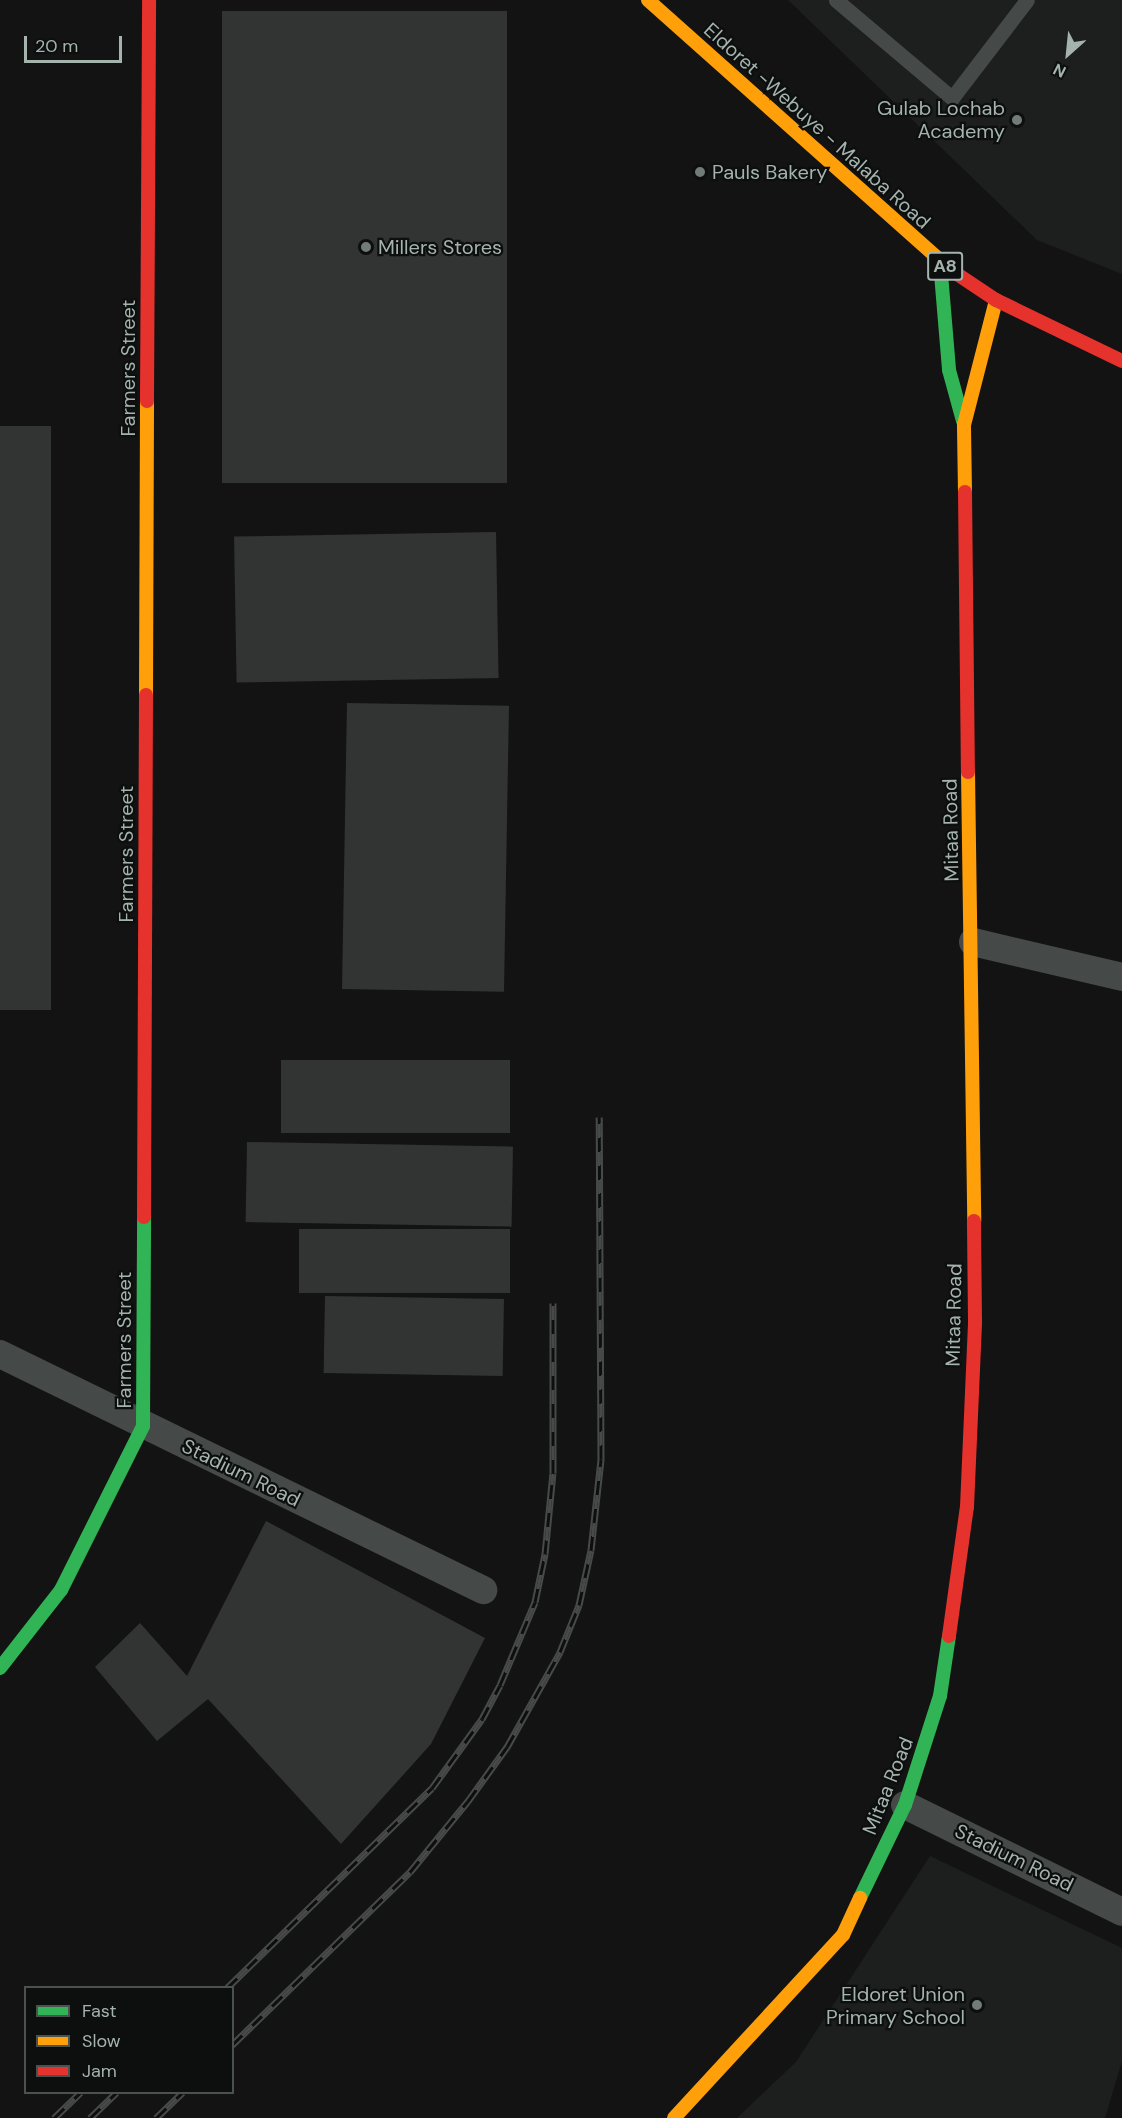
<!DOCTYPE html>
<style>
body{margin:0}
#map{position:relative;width:1122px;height:2118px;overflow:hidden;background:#131313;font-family:"DM Sans",sans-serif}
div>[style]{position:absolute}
.built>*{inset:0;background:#1d1f1e}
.building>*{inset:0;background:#323433;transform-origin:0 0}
.lane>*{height:15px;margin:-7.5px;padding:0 7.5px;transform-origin:7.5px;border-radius:7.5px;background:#454947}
.street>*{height:28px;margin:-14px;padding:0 14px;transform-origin:14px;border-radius:14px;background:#454947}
.fast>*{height:14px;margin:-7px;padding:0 7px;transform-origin:7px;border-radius:7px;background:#30b455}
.slow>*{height:14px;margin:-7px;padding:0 7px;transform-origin:7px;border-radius:7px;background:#ff9f0a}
.jam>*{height:14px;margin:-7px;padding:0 7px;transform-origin:7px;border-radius:7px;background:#e5322d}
.rail>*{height:7px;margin-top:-3.5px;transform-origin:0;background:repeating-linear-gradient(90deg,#0d0f0f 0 14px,#474a49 0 28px);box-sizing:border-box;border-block:2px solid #474a49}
.dots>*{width:16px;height:16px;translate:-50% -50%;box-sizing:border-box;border:3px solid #0d0f0f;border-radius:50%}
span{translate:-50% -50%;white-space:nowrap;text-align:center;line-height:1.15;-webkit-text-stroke:4.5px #0d0f0f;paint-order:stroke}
.shield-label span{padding:2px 4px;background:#0d0f0f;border:2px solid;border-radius:4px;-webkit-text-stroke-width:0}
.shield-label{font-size:18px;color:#a5b3ad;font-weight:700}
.poi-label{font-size:20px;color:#a5b3ad}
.right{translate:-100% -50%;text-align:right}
.left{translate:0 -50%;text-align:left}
.street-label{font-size:20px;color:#a5b3ad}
.legend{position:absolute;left:24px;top:1986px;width:210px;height:108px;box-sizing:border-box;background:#0d0f0f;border:2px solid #4a514e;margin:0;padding:8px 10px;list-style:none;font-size:18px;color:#a5b3ad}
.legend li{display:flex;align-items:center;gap:12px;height:30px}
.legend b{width:30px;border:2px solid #4a514e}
.north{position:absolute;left:1038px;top:24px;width:60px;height:60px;-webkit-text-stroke:4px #0d0f0f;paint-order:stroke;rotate:207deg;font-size:16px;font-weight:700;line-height:24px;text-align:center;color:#a5b3ad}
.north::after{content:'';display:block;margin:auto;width:21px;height:27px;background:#a5b3ad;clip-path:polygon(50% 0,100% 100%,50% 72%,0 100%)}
.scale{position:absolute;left:24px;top:36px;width:98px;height:27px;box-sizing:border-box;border:3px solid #a5b3ad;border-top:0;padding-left:8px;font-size:18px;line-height:21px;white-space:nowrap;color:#a5b3ad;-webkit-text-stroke:4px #0d0f0f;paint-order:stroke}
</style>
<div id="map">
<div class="built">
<div style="clip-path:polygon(788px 0,1122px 0,1122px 274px,1037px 240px)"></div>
<div style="clip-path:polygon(930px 1856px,1122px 1948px,1122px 2061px,1105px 2118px,737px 2118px,796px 2062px)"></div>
</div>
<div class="building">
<div style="left:222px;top:11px;width:285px;height:472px"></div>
<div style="left:0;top:426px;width:51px;height:584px"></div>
<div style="left:496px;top:532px;width:146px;height:262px;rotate:89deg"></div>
<div style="left:347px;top:703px;width:162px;height:286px;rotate:1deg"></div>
<div style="left:281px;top:1060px;width:229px;height:73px"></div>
<div style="left:247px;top:1142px;width:266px;height:80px;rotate:1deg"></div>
<div style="left:299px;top:1229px;width:211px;height:64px"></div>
<div style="left:325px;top:1296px;width:179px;height:77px;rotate:1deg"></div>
<div style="clip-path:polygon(266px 1521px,485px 1638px,431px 1744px,341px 1844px,208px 1699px,157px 1741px,95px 1667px,140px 1623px,187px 1676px)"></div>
</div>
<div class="lane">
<div style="left:836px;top:0;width:152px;rotate:40.2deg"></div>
<div style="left:952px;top:98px;width:123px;rotate:-52.6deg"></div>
</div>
<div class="street">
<div style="left:973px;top:942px;width:153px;rotate:13.2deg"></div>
<div style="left:0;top:1354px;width:538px;rotate:26.04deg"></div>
<div style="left:905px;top:1805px;width:242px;rotate:26.2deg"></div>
</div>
<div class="fast">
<div style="left:940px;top:262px;width:108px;rotate:85.2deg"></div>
<div style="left:949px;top:370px;width:53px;rotate:74.6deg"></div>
<div style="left:0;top:1668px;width:99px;rotate:-52deg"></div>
<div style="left:61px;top:1590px;width:183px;rotate:-63.4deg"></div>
<div style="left:143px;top:1426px;width:209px;rotate:-89.7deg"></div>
<div style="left:860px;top:1898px;width:103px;rotate:-64.2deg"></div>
<div style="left:905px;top:1805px;width:114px;rotate:-72.2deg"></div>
<div style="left:940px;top:1696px;width:61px;rotate:-81.5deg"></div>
</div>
<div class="slow">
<div style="left:648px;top:0;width:406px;rotate:41.7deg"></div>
<div style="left:965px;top:492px;width:67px;rotate:-90.9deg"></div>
<div style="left:964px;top:425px;width:129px;rotate:-75.6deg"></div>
<div style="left:146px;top:695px;width:294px;rotate:-89.8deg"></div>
<div style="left:968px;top:772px;width:449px;rotate:89.2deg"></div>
<div style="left:674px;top:2118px;width:249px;rotate:-47.3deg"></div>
<div style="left:843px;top:1935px;width:41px;rotate:-65.3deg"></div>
</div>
<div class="jam">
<div style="left:951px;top:270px;width:54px;rotate:33.7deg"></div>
<div style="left:996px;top:300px;width:140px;rotate:25.8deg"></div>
<div style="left:147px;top:401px;width:401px;rotate:-89.7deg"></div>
<div style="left:965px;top:492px;width:280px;rotate:89.4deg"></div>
<div style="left:144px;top:1217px;width:522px;rotate:-89.78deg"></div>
<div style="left:949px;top:1636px;width:130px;rotate:-82.1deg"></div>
<div style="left:967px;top:1507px;width:186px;rotate:-87.5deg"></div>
<div style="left:975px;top:1321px;width:100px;rotate:-90.6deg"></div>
</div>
<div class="rail">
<div style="left:227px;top:1988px;width:286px;rotate:-44.3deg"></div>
<div style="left:432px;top:1788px;width:85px;rotate:-54.1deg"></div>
<div style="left:482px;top:1719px;width:38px;rotate:-62deg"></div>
<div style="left:500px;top:1685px;width:90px;rotate:-67.1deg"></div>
<div style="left:535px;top:1602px;width:49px;rotate:-78.2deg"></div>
<div style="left:545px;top:1554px;width:81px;rotate:-84.4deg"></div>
<div style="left:553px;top:1473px;width:170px;rotate:-90deg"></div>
<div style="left:232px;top:2045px;width:248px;rotate:-44.2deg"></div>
<div style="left:410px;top:1872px;width:92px;rotate:-50.8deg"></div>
<div style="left:468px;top:1801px;width:67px;rotate:-54.2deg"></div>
<div style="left:507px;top:1747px;width:109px;rotate:-60.8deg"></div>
<div style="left:560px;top:1652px;width:51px;rotate:-68deg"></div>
<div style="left:579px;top:1605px;width:56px;rotate:-77.7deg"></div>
<div style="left:591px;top:1550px;width:92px;rotate:-83.7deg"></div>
<div style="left:601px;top:1459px;width:342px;rotate:-90.3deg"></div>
<div style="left:54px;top:2118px;width:37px;rotate:-44deg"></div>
<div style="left:90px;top:2118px;width:37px;rotate:-44deg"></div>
<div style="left:156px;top:2118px;width:37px;rotate:-44deg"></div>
</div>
<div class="dots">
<div style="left:1017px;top:120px;background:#727b77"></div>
<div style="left:700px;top:172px;background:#727b77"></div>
<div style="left:366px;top:247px;background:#727b77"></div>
<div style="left:977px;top:2005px;background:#727b77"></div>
</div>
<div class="shield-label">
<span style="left:945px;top:266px">A8</span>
</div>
<div class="poi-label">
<span class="right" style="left:1005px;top:120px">Gulab Lochab<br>Academy</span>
<span class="left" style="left:712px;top:172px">Pauls Bakery</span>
<span class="left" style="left:378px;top:247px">Millers Stores</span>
<span class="right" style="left:965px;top:2006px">Eldoret Union<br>Primary School</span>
</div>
<div class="street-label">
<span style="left:817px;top:126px;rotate:42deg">Eldoret -Webuye - Malaba Road</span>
<span style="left:128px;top:368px;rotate:-90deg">Farmers Street</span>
<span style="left:951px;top:830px;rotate:-91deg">Mitaa Road</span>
<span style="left:126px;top:854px;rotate:-90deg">Farmers Street</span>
<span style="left:954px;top:1315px;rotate:-89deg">Mitaa Road</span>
<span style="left:124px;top:1340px;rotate:-90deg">Farmers Street</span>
<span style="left:241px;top:1473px;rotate:26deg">Stadium Road</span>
<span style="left:888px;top:1786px;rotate:-68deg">Mitaa Road</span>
<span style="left:1014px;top:1858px;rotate:26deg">Stadium Road</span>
</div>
<ul class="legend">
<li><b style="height:8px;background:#30b455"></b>Fast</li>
<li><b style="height:8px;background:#ff9f0a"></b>Slow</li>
<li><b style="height:8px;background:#e5322d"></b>Jam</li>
</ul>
<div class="north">N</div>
<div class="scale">20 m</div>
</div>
